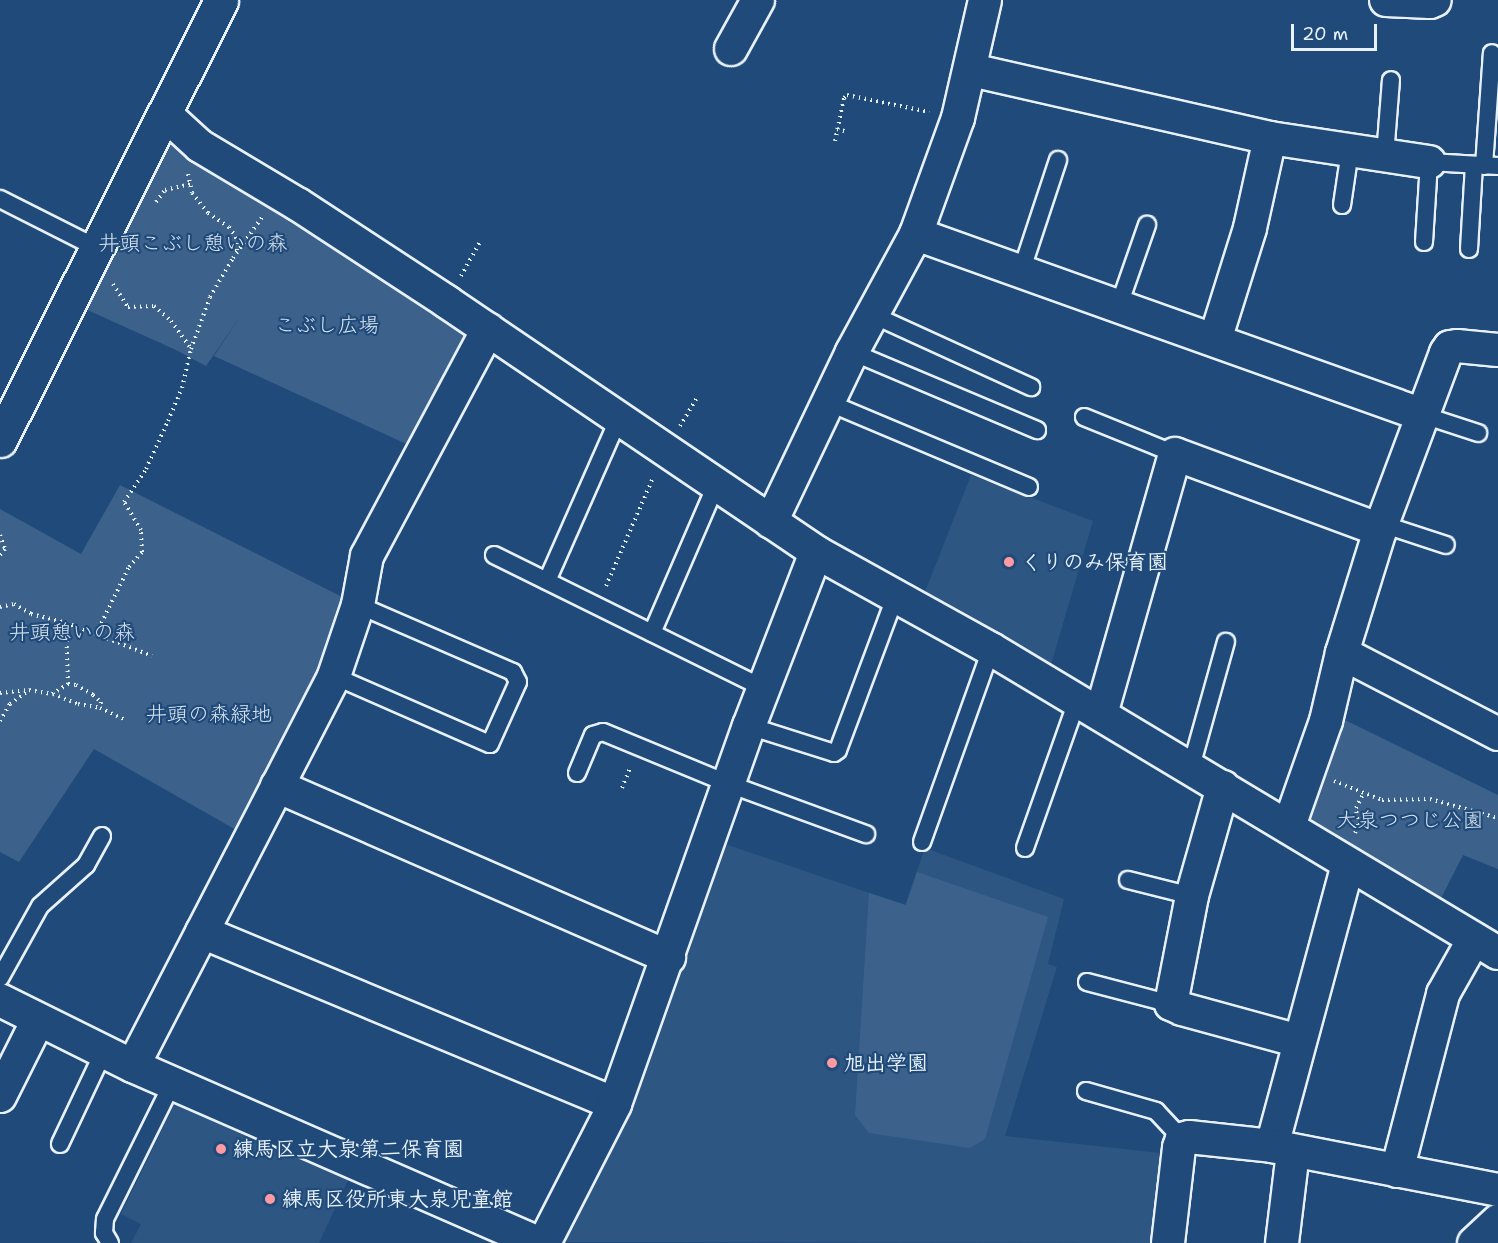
<!DOCTYPE html>
<meta charset="utf-8">
<style>
body{margin:0}
#map{position:relative;width:1498px;height:1243px;overflow:hidden;background:#1f4a7a;font-family:"Shantell Sans","Klee One",sans-serif}
div>[style]{position:absolute}
.built>*{inset:0;background:#2e5683}
.green>*{inset:0;background:#3c628c}
.path>*{height:4px;margin-top:-2px;transform-origin:0;background:repeating-linear-gradient(90deg,#e8f1f8 0 1.5px,transparent 0 6px)}
.roads{filter:drop-shadow(2px 0 #e8f1f8) drop-shadow(-2px 0 #e8f1f8) drop-shadow(0 2px #e8f1f8) drop-shadow(0 -2px #e8f1f8)}
.service>*{height:16px;margin:-8px;padding:0 8px;transform-origin:8px;border-radius:8px;background:#1f4a7a}
.minor>*{height:32px;margin:-16px;padding:0 16px;transform-origin:16px;border-radius:16px;background:#1f4a7a}
.tertiary>*{height:33px;margin:-16.5px;padding:0 16.5px;transform-origin:16.5px;border-radius:16.5px;background:#1f4a7a}
.primary>*{height:33px;margin:-16.5px;padding:0 16.5px;transform-origin:16.5px;border-radius:16.5px;background:#1f4a7a}
.dots>*{width:16px;height:16px;translate:-50% -50%;box-sizing:border-box;border:3px solid #1f4a7a;border-radius:50%}
span{translate:-50% -50%;white-space:nowrap;text-align:center;line-height:1.15;-webkit-text-stroke:4.5px #1f4a7a;paint-order:stroke}
.park-label{font-size:21px;color:#d7e3ed}
.poi-label{font-size:21px;color:#e8f1f8;font-weight:700}
.left{translate:0 -50%;text-align:left}
.scale{position:absolute;left:1291px;top:24px;width:86px;height:27px;box-sizing:border-box;border:3px solid #e8f1f8;border-top:0;padding-left:8px;font-size:18px;line-height:21px;white-space:nowrap;color:#e8f1f8;-webkit-text-stroke:4px #1f4a7a;paint-order:stroke}
</style>
<div id="map">
<div class="built">
<div style="clip-path:polygon(971px 475px,1093px 521px,1048px 675px,921px 602px)"></div>
<div style="clip-path:polygon(716px 841px,905px 905px,925px 848px,1064px 899px,1048px 964px,1057px 967px,1005px 1136px,1170px 1154px,1158px 1243px,553px 1242px)"></div>
<div style="clip-path:polygon(178px 1097px,349px 1178px,319px 1243px,131px 1243px,141px 1224px,121px 1214px)"></div>
</div>
<div class="green">
<div style="clip-path:polygon(163px 127px,461px 322px,466px 345px,413px 447px,214px 356px,242px 314px,206px 366px,176px 350px,74px 304px)"></div>
<div style="clip-path:polygon(120px 485px,352px 602px,245px 835px,94px 749px,19px 862px,0 852px,0 509px,81px 554px)"></div>
<div style="clip-path:polygon(1341px 718px,1498px 795px,1498px 869px,1463px 855px,1436px 908px,1301px 825px)"></div>
<div style="clip-path:polygon(917px 872px,1048px 917px,985px 1139px,970px 1148px,869px 1133px,855px 1115px,869px 893px,906px 905px)"></div>
</div>
<div class="path">
<div style="left:837px;top:129px;width:11px;rotate:15deg"></div>
<div style="left:835px;top:141px;width:44px;rotate:-78.2deg"></div>
<div style="left:844px;top:98px;width:4px;rotate:-45deg"></div>
<div style="left:847px;top:95px;width:84px;rotate:11.7deg"></div>
<div style="left:188px;top:174px;width:19px;rotate:78deg"></div>
<div style="left:192px;top:193px;width:26px;rotate:51deg"></div>
<div style="left:208px;top:213px;width:25px;rotate:34deg"></div>
<div style="left:229px;top:227px;width:12px;rotate:55deg"></div>
<div style="left:236px;top:237px;width:15px;rotate:86deg"></div>
<div style="left:156px;top:202px;width:15px;rotate:-53deg"></div>
<div style="left:165px;top:190px;width:26px;rotate:-13deg"></div>
<div style="left:461px;top:276px;width:41px;rotate:-60.9deg"></div>
<div style="left:113px;top:284px;width:27px;rotate:57deg"></div>
<div style="left:128px;top:307px;width:26px;rotate:-2deg"></div>
<div style="left:154px;top:306px;width:23px;rotate:41deg"></div>
<div style="left:171px;top:321px;width:34px;rotate:54deg"></div>
<div style="left:680px;top:426px;width:33px;rotate:-59deg"></div>
<div style="left:0;top:535px;width:15px;rotate:70deg"></div>
<div style="left:5px;top:549px;width:8px;rotate:130deg"></div>
<div style="left:606px;top:586px;width:118px;rotate:-66.5deg"></div>
<div style="left:0;top:607px;width:14px;rotate:-12deg"></div>
<div style="left:14px;top:604px;width:20px;rotate:30deg"></div>
<div style="left:31px;top:614px;width:36px;rotate:14deg"></div>
<div style="left:96px;top:634px;width:60px;rotate:21.4deg"></div>
<div style="left:68px;top:684px;width:8px;rotate:7deg"></div>
<div style="left:76px;top:685px;width:20px;rotate:30deg"></div>
<div style="left:93px;top:695px;width:11px;rotate:41deg"></div>
<div style="left:101px;top:702px;width:6px;rotate:99deg"></div>
<div style="left:0;top:693px;width:28px;rotate:-6deg"></div>
<div style="left:53px;top:694px;width:27px;rotate:22deg"></div>
<div style="left:78px;top:704px;width:22px;rotate:10deg"></div>
<div style="left:100px;top:708px;width:26px;rotate:25deg"></div>
<div style="left:0;top:721px;width:20px;rotate:-60deg"></div>
<div style="left:10px;top:704px;width:24px;rotate:-36deg"></div>
<div style="left:29px;top:690px;width:23px;rotate:10deg"></div>
<div style="left:52px;top:694px;width:19px;rotate:-32deg"></div>
<div style="left:68px;top:684px;width:61px;rotate:-91.9deg"></div>
<div style="left:66px;top:623px;width:32px;rotate:20deg"></div>
<div style="left:96px;top:634px;width:75px;rotate:-63.8deg"></div>
<div style="left:129px;top:567px;width:20px;rotate:-49deg"></div>
<div style="left:142px;top:552px;width:22px;rotate:-93deg"></div>
<div style="left:141px;top:530px;width:33px;rotate:-121deg"></div>
<div style="left:124px;top:502px;width:40px;rotate:-56deg"></div>
<div style="left:146px;top:469px;width:53px;rotate:-65.4deg"></div>
<div style="left:168px;top:421px;width:36px;rotate:-67deg"></div>
<div style="left:182px;top:388px;width:40px;rotate:-77deg"></div>
<div style="left:191px;top:349px;width:55px;rotate:-69.9deg"></div>
<div style="left:210px;top:297px;width:45px;rotate:-59.5deg"></div>
<div style="left:233px;top:258px;width:52px;rotate:-54.5deg"></div>
<div style="left:1334px;top:781px;width:52px;rotate:21.6deg"></div>
<div style="left:1382px;top:800px;width:48px;rotate:-1.2deg"></div>
<div style="left:1430px;top:799px;width:71px;rotate:15.6deg"></div>
<div style="left:622px;top:788px;width:22px;rotate:-68deg"></div>
<div style="left:1355px;top:833px;width:9px;rotate:-69deg"></div>
<div style="left:1358px;top:825px;width:17px;rotate:-97deg"></div>
<div style="left:1356px;top:808px;width:16px;rotate:-63deg"></div>
</div>
<div class="roads">
<div class="service">
<div style="left:1385px;top:156px;width:76px;rotate:-85.5deg"></div>
<div style="left:1484px;top:166px;width:113px;rotate:-86deg"></div>
<div style="left:0;top:199px;width:109px;rotate:26.8deg"></div>
<div style="left:1342px;top:205px;width:55px;rotate:-81.6deg"></div>
<div style="left:1424px;top:242px;width:80px;rotate:-86.4deg"></div>
<div style="left:1429px;top:162px;width:69px;rotate:3.3deg"></div>
<div style="left:1469px;top:249px;width:83px;rotate:-86.6deg"></div>
<div style="left:1021px;top:272px;width:118px;rotate:-71.7deg"></div>
<div style="left:1119px;top:305px;width:85px;rotate:-70.7deg"></div>
<div style="left:873px;top:315px;width:174px;rotate:24.5deg"></div>
<div style="left:852px;top:352px;width:201px;rotate:22.9deg"></div>
<div style="left:827px;top:402px;width:219px;rotate:22.8deg"></div>
<div style="left:1423px;top:415px;width:58px;rotate:18.1deg"></div>
<div style="left:1084px;top:417px;width:98px;rotate:22.1deg"></div>
<div style="left:1382px;top:524px;width:67px;rotate:18.2deg"></div>
<div style="left:494px;top:555px;width:300px;rotate:26.3deg"></div>
<div style="left:547px;top:581px;width:176px;rotate:-66.2deg"></div>
<div style="left:652px;top:633px;width:161px;rotate:-66.6deg"></div>
<div style="left:334px;top:676px;width:170px;rotate:23.6deg"></div>
<div style="left:490px;top:744px;width:68px;rotate:-65.7deg"></div>
<div style="left:518px;top:682px;width:11px;rotate:-117deg"></div>
<div style="left:513px;top:672px;width:169px;rotate:-156.6deg"></div>
<div style="left:749px;top:726px;width:89px;rotate:17.6deg"></div>
<div style="left:834px;top:753px;width:5px;rotate:-37deg"></div>
<div style="left:838px;top:750px;width:165px;rotate:-69.5deg"></div>
<div style="left:1191px;top:767px;width:130px;rotate:-74.4deg"></div>
<div style="left:577px;top:773px;width:41px;rotate:-67.2deg"></div>
<div style="left:593px;top:735px;width:10px;rotate:-17deg"></div>
<div style="left:603px;top:732px;width:136px;rotate:22.4deg"></div>
<div style="left:729px;top:784px;width:146px;rotate:20.1deg"></div>
<div style="left:922px;top:842px;width:205px;rotate:-70.3deg"></div>
<div style="left:1025px;top:848px;width:156px;rotate:-70.5deg"></div>
<div style="left:1128px;top:880px;width:66px;rotate:14deg"></div>
<div style="left:0;top:978px;width:82px;rotate:-60.9deg"></div>
<div style="left:40px;top:906px;width:62px;rotate:-41.7deg"></div>
<div style="left:86px;top:865px;width:33px;rotate:-61deg"></div>
<div style="left:1087px;top:982px;width:87px;rotate:14.7deg"></div>
<div style="left:1086px;top:1091px;width:73px;rotate:15.9deg"></div>
<div style="left:1156px;top:1111px;width:38px;rotate:47deg"></div>
<div style="left:60px;top:1144px;width:103px;rotate:-64.7deg"></div>
<div style="left:110px;top:1243px;width:12px;rotate:-121deg"></div>
<div style="left:104px;top:1233px;width:14px;rotate:-86deg"></div>
<div style="left:105px;top:1219px;width:151px;rotate:-63.6deg"></div>
</div>
<div class="minor">
<div style="left:1386px;top:0;width:44px;rotate:2.6deg"></div>
<div style="left:1430px;top:2px;width:5px;rotate:-22deg"></div>
<div style="left:731px;top:49px;width:56px;rotate:-61.1deg"></div>
<div style="left:971px;top:70px;width:307px;rotate:12.8deg"></div>
<div style="left:1270px;top:138px;width:161px;rotate:8.6deg"></div>
<div style="left:165px;top:114px;width:47px;rotate:42.4deg"></div>
<div style="left:200px;top:146px;width:115px;rotate:30.8deg"></div>
<div style="left:299px;top:205px;width:177px;rotate:33.2deg"></div>
<div style="left:447px;top:302px;width:446px;rotate:34.1deg"></div>
<div style="left:816px;top:552px;width:200px;rotate:29deg"></div>
<div style="left:991px;top:649px;width:591px;rotate:30.95deg"></div>
<div style="left:916px;top:234px;width:538px;rotate:19.65deg"></div>
<div style="left:1215px;top:340px;width:117px;rotate:-72.6deg"></div>
<div style="left:1250px;top:228px;width:92px;rotate:-77.5deg"></div>
<div style="left:771px;top:522px;width:188px;rotate:-64.5deg"></div>
<div style="left:852px;top:352px;width:134px;rotate:-61.5deg"></div>
<div style="left:916px;top:234px;width:123px;rotate:-70.1deg"></div>
<div style="left:958px;top:118px;width:121px;rotate:-77.1deg"></div>
<div style="left:1342px;top:653px;width:176px;rotate:27.4deg"></div>
<div style="left:1101px;top:714px;width:270px;rotate:-74.1deg"></div>
<div style="left:1175px;top:454px;width:219px;rotate:20.3deg"></div>
<div style="left:277px;top:786px;width:428px;rotate:23.6deg"></div>
<div style="left:1223px;top:787px;width:113px;rotate:105.9deg"></div>
<div style="left:1192px;top:896px;width:110px;rotate:101deg"></div>
<div style="left:1171px;top:1004px;width:12px;rotate:24deg"></div>
<div style="left:1182px;top:1009px;width:121px;rotate:15.3deg"></div>
<div style="left:1289px;top:826px;width:111px;rotate:-70.6deg"></div>
<div style="left:1326px;top:721px;width:70px;rotate:-76.8deg"></div>
<div style="left:1342px;top:653px;width:135px;rotate:-72.8deg"></div>
<div style="left:1382px;top:524px;width:183px;rotate:-69.5deg"></div>
<div style="left:1446px;top:353px;width:7px;rotate:-56deg"></div>
<div style="left:1450px;top:347px;width:7px;rotate:-8deg"></div>
<div style="left:1457px;top:346px;width:41px;rotate:5.6deg"></div>
<div style="left:202px;top:932px;width:447px;rotate:22.6deg"></div>
<div style="left:0;top:1000px;width:148px;rotate:26.4deg"></div>
<div style="left:133px;top:1066px;width:442px;rotate:23.6deg"></div>
<div style="left:133px;top:1066px;width:439px;rotate:-62.7deg"></div>
<div style="left:334px;top:676px;width:75px;rotate:-71.3deg"></div>
<div style="left:358px;top:605px;width:50px;rotate:-79.6deg"></div>
<div style="left:367px;top:556px;width:257px;rotate:-61.9deg"></div>
<div style="left:0;top:1096px;width:85px;rotate:-63.4deg"></div>
<div style="left:1272px;top:1146px;width:291px;rotate:-74.9deg"></div>
<div style="left:1397px;top:1171px;width:183px;rotate:-75.4deg"></div>
<div style="left:1443px;top:994px;width:63px;rotate:-60.6deg"></div>
<div style="left:544px;top:1243px;width:156px;rotate:-62.9deg"></div>
<div style="left:615px;top:1104px;width:401px;rotate:-70.5deg"></div>
<div style="left:749px;top:726px;width:186px;rotate:-68.9deg"></div>
<div style="left:1168px;top:1243px;width:96px;rotate:-83.4deg"></div>
<div style="left:1179px;top:1148px;width:9px;rotate:-72deg"></div>
<div style="left:1182px;top:1139px;width:7px;rotate:-16deg"></div>
<div style="left:1189px;top:1137px;width:83px;rotate:6.2deg"></div>
<div style="left:1272px;top:1146px;width:230px;rotate:11deg"></div>
<div style="left:1282px;top:1243px;width:92px;rotate:-83.1deg"></div>
</div>
<div class="tertiary">
<div style="left:0;top:440px;width:492px;rotate:-63.3deg"></div>
</div>
<div class="primary">
<div style="left:1474px;top:1243px;width:33px;rotate:-43deg"></div>
</div>
</div>
<div class="dots">
<div style="left:1009px;top:562px;background:#ff9aa2"></div>
<div style="left:832px;top:1063px;background:#ff9aa2"></div>
<div style="left:221px;top:1149px;background:#ff9aa2"></div>
<div style="left:270px;top:1199px;background:#ff9aa2"></div>
</div>
<div class="park-label">
<span style="left:193px;top:243px">井頭こぶし憩いの森</span>
<span style="left:327px;top:325px">こぶし広場</span>
<span style="left:72px;top:632px">井頭憩いの森</span>
<span style="left:209px;top:714px">井頭の森緑地</span>
<span style="left:1410px;top:820px">大泉つつじ公園</span>
</div>
<div class="poi-label">
<span class="left" style="left:1021px;top:562px">くりのみ保育園</span>
<span class="left" style="left:844px;top:1063px">旭出学園</span>
<span class="left" style="left:233px;top:1149px">練馬区立大泉第二保育園</span>
<span class="left" style="left:282px;top:1199px">練馬区役所東大泉児童館</span>
</div>
<div class="scale">20 m</div>
</div>
